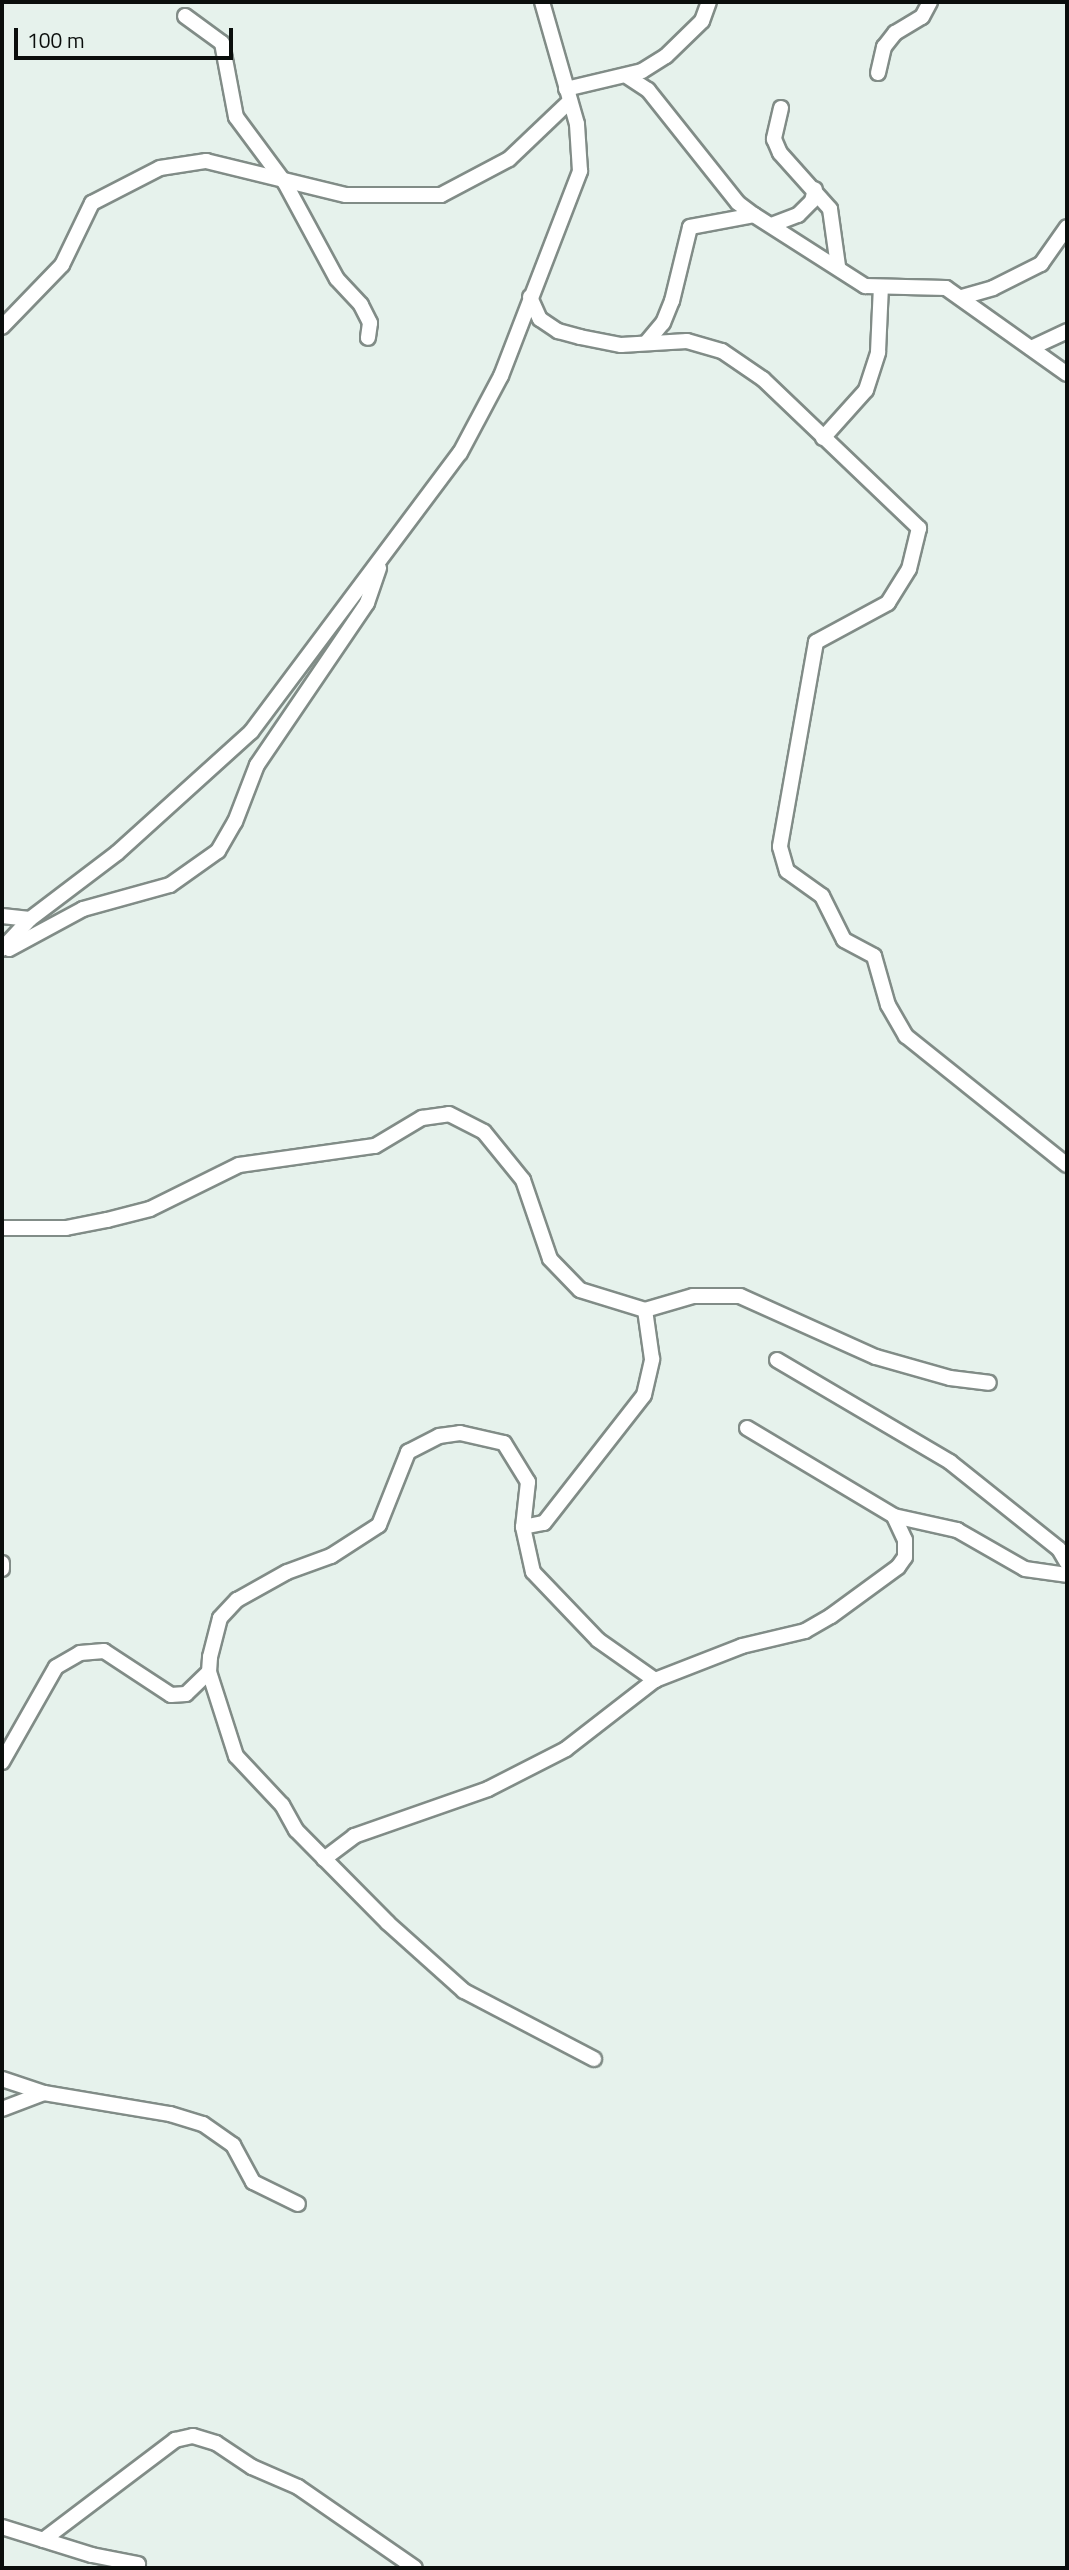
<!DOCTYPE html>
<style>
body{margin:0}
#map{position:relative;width:1069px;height:2570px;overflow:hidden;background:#e6f2ec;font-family:"Titillium Web",sans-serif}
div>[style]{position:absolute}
.roads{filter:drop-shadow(2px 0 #818c87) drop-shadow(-2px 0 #818c87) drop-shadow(0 2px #818c87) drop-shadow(0 -2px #818c87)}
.minor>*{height:14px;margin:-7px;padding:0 7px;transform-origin:7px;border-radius:7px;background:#fff}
span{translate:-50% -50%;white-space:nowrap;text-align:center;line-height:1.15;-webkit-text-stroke:5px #e6f2ec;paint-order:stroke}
.frame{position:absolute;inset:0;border:4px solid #0a0e0c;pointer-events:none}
.scale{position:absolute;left:14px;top:28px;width:219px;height:32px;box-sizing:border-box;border:4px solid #0a0e0c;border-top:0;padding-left:9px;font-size:21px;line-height:24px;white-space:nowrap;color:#0a0e0c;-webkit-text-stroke:5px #e6f2ec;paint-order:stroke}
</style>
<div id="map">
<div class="roads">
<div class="minor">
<div style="left:185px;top:16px;width:46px;rotate:36.1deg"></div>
<div style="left:222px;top:43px;width:75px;rotate:79.3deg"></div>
<div style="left:236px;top:117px;width:82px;rotate:53.4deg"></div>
<div style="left:285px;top:183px;width:109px;rotate:61.6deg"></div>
<div style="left:337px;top:279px;width:35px;rotate:47deg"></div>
<div style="left:361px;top:305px;width:20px;rotate:63deg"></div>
<div style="left:370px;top:323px;width:15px;rotate:98deg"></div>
<div style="left:878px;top:73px;width:27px;rotate:-77deg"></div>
<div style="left:884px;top:47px;width:18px;rotate:-52deg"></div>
<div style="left:895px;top:33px;width:31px;rotate:-31deg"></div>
<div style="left:922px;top:17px;width:17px;rotate:-62deg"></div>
<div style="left:628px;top:77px;width:24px;rotate:33deg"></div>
<div style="left:648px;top:90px;width:144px;rotate:51.5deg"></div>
<div style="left:738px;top:203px;width:20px;rotate:37deg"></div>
<div style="left:754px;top:215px;width:132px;rotate:32.6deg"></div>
<div style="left:865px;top:286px;width:81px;rotate:1.4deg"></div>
<div style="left:946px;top:288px;width:148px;rotate:35.4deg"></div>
<div style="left:566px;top:89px;width:78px;rotate:-13.3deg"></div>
<div style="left:642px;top:71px;width:28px;rotate:-32deg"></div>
<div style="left:666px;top:56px;width:50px;rotate:-44.2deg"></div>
<div style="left:702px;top:21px;width:20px;rotate:-70deg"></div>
<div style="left:781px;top:108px;width:32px;rotate:103deg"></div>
<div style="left:774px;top:139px;width:15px;rotate:67deg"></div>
<div style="left:780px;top:153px;width:75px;rotate:48.2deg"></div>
<div style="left:830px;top:209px;width:58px;rotate:82deg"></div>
<div style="left:774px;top:224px;width:26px;rotate:-21deg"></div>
<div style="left:798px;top:215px;width:20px;rotate:-45deg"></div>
<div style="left:812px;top:201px;width:12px;rotate:-76deg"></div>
<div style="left:530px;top:297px;width:24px;rotate:66deg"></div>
<div style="left:540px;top:319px;width:22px;rotate:34deg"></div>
<div style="left:558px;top:331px;width:23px;rotate:15deg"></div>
<div style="left:580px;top:337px;width:42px;rotate:11deg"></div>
<div style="left:621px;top:345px;width:66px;rotate:-3.5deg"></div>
<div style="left:687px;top:341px;width:36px;rotate:16deg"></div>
<div style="left:722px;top:351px;width:50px;rotate:34.3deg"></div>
<div style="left:763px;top:379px;width:216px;rotate:43.7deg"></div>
<div style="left:919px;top:528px;width:42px;rotate:103.7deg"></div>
<div style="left:909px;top:569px;width:40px;rotate:122deg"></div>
<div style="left:888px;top:603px;width:82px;rotate:151.6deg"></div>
<div style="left:816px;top:642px;width:208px;rotate:100deg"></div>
<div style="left:780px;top:847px;width:25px;rotate:74deg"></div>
<div style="left:787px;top:871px;width:43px;rotate:35.5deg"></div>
<div style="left:822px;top:896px;width:49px;rotate:63.4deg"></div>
<div style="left:844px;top:940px;width:34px;rotate:28deg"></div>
<div style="left:874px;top:956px;width:51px;rotate:74.1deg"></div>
<div style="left:888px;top:1005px;width:36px;rotate:60deg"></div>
<div style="left:906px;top:1036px;width:206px;rotate:38.7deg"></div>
<div style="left:962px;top:297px;width:32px;rotate:-16deg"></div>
<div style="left:993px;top:288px;width:54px;rotate:-26.6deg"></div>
<div style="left:1041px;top:264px;width:45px;rotate:-54.9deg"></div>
<div style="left:2px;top:327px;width:86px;rotate:-45.9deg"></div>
<div style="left:62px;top:265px;width:69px;rotate:-64.2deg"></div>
<div style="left:92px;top:203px;width:76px;rotate:-27.2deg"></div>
<div style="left:160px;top:168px;width:47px;rotate:-8.7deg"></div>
<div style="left:206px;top:161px;width:144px;rotate:13.7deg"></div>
<div style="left:346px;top:195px;width:95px"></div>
<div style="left:441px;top:195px;width:77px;rotate:-27.9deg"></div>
<div style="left:509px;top:159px;width:84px;rotate:-43.6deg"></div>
<div style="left:646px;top:343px;width:26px;rotate:-50deg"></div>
<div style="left:663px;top:323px;width:24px;rotate:-68deg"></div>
<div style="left:672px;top:301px;width:76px;rotate:-76.3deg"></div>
<div style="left:690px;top:227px;width:65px;rotate:-10.6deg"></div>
<div style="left:1031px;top:348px;width:40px;rotate:-25deg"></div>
<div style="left:823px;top:438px;width:64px;rotate:-48.1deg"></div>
<div style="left:866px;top:390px;width:40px;rotate:-72deg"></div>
<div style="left:878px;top:352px;width:65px;rotate:-87.4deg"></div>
<div style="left:2px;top:916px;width:28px;rotate:6deg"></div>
<div style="left:2px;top:949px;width:41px;rotate:-47deg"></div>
<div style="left:30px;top:919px;width:109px;rotate:-37.2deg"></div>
<div style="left:117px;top:853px;width:181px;rotate:-42.1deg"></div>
<div style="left:251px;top:732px;width:349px;rotate:-53.2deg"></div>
<div style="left:460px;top:453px;width:87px;rotate:-62deg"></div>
<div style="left:501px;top:376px;width:220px;rotate:-68.9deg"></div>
<div style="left:580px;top:171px;width:47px;rotate:-93.7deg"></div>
<div style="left:577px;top:124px;width:127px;rotate:-106deg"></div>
<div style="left:9px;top:949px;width:84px;rotate:-28.4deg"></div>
<div style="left:83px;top:909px;width:90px;rotate:-15.4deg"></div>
<div style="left:170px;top:885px;width:59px;rotate:-35.3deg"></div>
<div style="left:218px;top:851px;width:34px;rotate:-60deg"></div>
<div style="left:235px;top:822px;width:61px;rotate:-68.9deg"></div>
<div style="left:257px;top:765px;width:196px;rotate:-55.8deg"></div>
<div style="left:367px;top:603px;width:37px;rotate:-71deg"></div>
<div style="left:2px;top:1228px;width:64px"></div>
<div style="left:66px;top:1228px;width:42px;rotate:-11deg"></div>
<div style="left:107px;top:1220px;width:44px;rotate:-14.3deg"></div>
<div style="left:150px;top:1209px;width:99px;rotate:-26.3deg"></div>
<div style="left:239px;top:1165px;width:137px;rotate:-8deg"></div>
<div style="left:375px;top:1146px;width:55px;rotate:-30.8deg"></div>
<div style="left:422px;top:1118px;width:27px;rotate:-8deg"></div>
<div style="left:449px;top:1114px;width:39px;rotate:27deg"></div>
<div style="left:484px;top:1132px;width:62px;rotate:50.9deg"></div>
<div style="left:523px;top:1180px;width:83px;rotate:71.1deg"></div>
<div style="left:550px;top:1259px;width:43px;rotate:45.9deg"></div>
<div style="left:580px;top:1290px;width:68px;rotate:17.1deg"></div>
<div style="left:645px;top:1310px;width:50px;rotate:-16.3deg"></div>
<div style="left:693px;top:1296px;width:47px"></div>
<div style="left:740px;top:1296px;width:149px;rotate:24.2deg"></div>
<div style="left:876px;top:1357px;width:77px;rotate:15.8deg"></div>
<div style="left:950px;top:1378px;width:39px;rotate:7deg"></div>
<div style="left:777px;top:1360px;width:201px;rotate:30.5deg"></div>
<div style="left:950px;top:1462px;width:139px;rotate:38.6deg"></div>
<div style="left:1059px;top:1549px;width:16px;rotate:60deg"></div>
<div style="left:747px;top:1428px;width:171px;rotate:30.9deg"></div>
<div style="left:894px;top:1516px;width:65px;rotate:12.5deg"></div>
<div style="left:957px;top:1530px;width:78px;rotate:29.8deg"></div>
<div style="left:1025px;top:1569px;width:42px;rotate:8.1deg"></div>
<div style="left:523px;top:1527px;width:21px;rotate:-11deg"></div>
<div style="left:544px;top:1523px;width:162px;rotate:-52deg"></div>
<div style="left:644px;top:1395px;width:37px;rotate:-77deg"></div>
<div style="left:652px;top:1359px;width:49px;rotate:-98.1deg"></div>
<div style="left:2px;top:1563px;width:6px;rotate:90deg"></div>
<div style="left:2px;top:1762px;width:109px;rotate:-60.4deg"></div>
<div style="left:56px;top:1667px;width:28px;rotate:-30deg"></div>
<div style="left:80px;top:1653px;width:24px;rotate:-5deg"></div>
<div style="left:104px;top:1651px;width:80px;rotate:33.3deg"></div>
<div style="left:171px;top:1695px;width:15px;rotate:-4deg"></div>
<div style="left:186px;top:1694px;width:32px;rotate:-44deg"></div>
<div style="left:324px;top:1859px;width:38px;rotate:-37deg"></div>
<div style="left:354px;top:1836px;width:142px;rotate:-19.3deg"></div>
<div style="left:488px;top:1789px;width:88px;rotate:-27.1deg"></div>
<div style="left:566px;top:1749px;width:113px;rotate:-37.8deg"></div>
<div style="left:655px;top:1680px;width:93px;rotate:-21.3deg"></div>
<div style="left:742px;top:1646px;width:65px;rotate:-13.4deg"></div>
<div style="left:805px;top:1631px;width:30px;rotate:-30deg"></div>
<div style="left:831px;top:1616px;width:83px;rotate:-36.2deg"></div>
<div style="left:898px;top:1567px;width:12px;rotate:-55deg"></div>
<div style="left:905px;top:1557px;width:17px;rotate:-90deg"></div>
<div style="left:905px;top:1540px;width:26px;rotate:-115deg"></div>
<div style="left:594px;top:2059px;width:147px;rotate:-152.4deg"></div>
<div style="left:464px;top:1991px;width:102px;rotate:-138.2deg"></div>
<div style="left:388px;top:1923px;width:131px;rotate:-134.7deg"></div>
<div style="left:296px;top:1830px;width:29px;rotate:-119deg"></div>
<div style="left:282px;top:1805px;width:67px;rotate:-133.2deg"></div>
<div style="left:236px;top:1756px;width:88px;rotate:-107.8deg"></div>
<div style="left:209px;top:1672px;width:15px;rotate:-86deg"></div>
<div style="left:210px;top:1657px;width:40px;rotate:-75.6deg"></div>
<div style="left:220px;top:1618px;width:25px;rotate:-47deg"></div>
<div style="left:237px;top:1600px;width:57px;rotate:-29.2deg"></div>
<div style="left:287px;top:1572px;width:47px;rotate:-20deg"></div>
<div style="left:331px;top:1556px;width:57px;rotate:-32.9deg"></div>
<div style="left:379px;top:1525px;width:79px;rotate:-68.3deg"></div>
<div style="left:408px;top:1452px;width:35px;rotate:-27deg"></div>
<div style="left:439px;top:1436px;width:21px;rotate:-8deg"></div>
<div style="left:460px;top:1433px;width:45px;rotate:12.8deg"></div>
<div style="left:504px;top:1443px;width:46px;rotate:58.4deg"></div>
<div style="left:528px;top:1482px;width:45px;rotate:96.3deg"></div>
<div style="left:523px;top:1527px;width:46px;rotate:77.5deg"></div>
<div style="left:533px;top:1572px;width:94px;rotate:46.3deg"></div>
<div style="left:598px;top:1640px;width:70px;rotate:35.1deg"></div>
<div style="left:2px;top:2079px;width:44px;rotate:18.4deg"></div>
<div style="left:44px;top:2093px;width:128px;rotate:9.5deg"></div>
<div style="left:170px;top:2114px;width:34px;rotate:17deg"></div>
<div style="left:203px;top:2124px;width:37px;rotate:35deg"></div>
<div style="left:233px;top:2145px;width:42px;rotate:61.6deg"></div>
<div style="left:253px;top:2182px;width:50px;rotate:26.1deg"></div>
<div style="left:2px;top:2109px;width:45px;rotate:-20.9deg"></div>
<div style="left:2px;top:2527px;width:94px;rotate:17.3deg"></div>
<div style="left:92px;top:2555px;width:47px;rotate:11.1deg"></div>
<div style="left:43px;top:2540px;width:166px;rotate:-37.1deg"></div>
<div style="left:175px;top:2440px;width:18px;rotate:-13deg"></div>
<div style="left:193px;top:2436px;width:24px;rotate:17deg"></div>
<div style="left:216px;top:2443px;width:43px;rotate:33.7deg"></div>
<div style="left:252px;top:2467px;width:50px;rotate:23.5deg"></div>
<div style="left:298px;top:2487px;width:142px;rotate:34.7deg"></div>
</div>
</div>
<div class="frame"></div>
<div class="scale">100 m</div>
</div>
